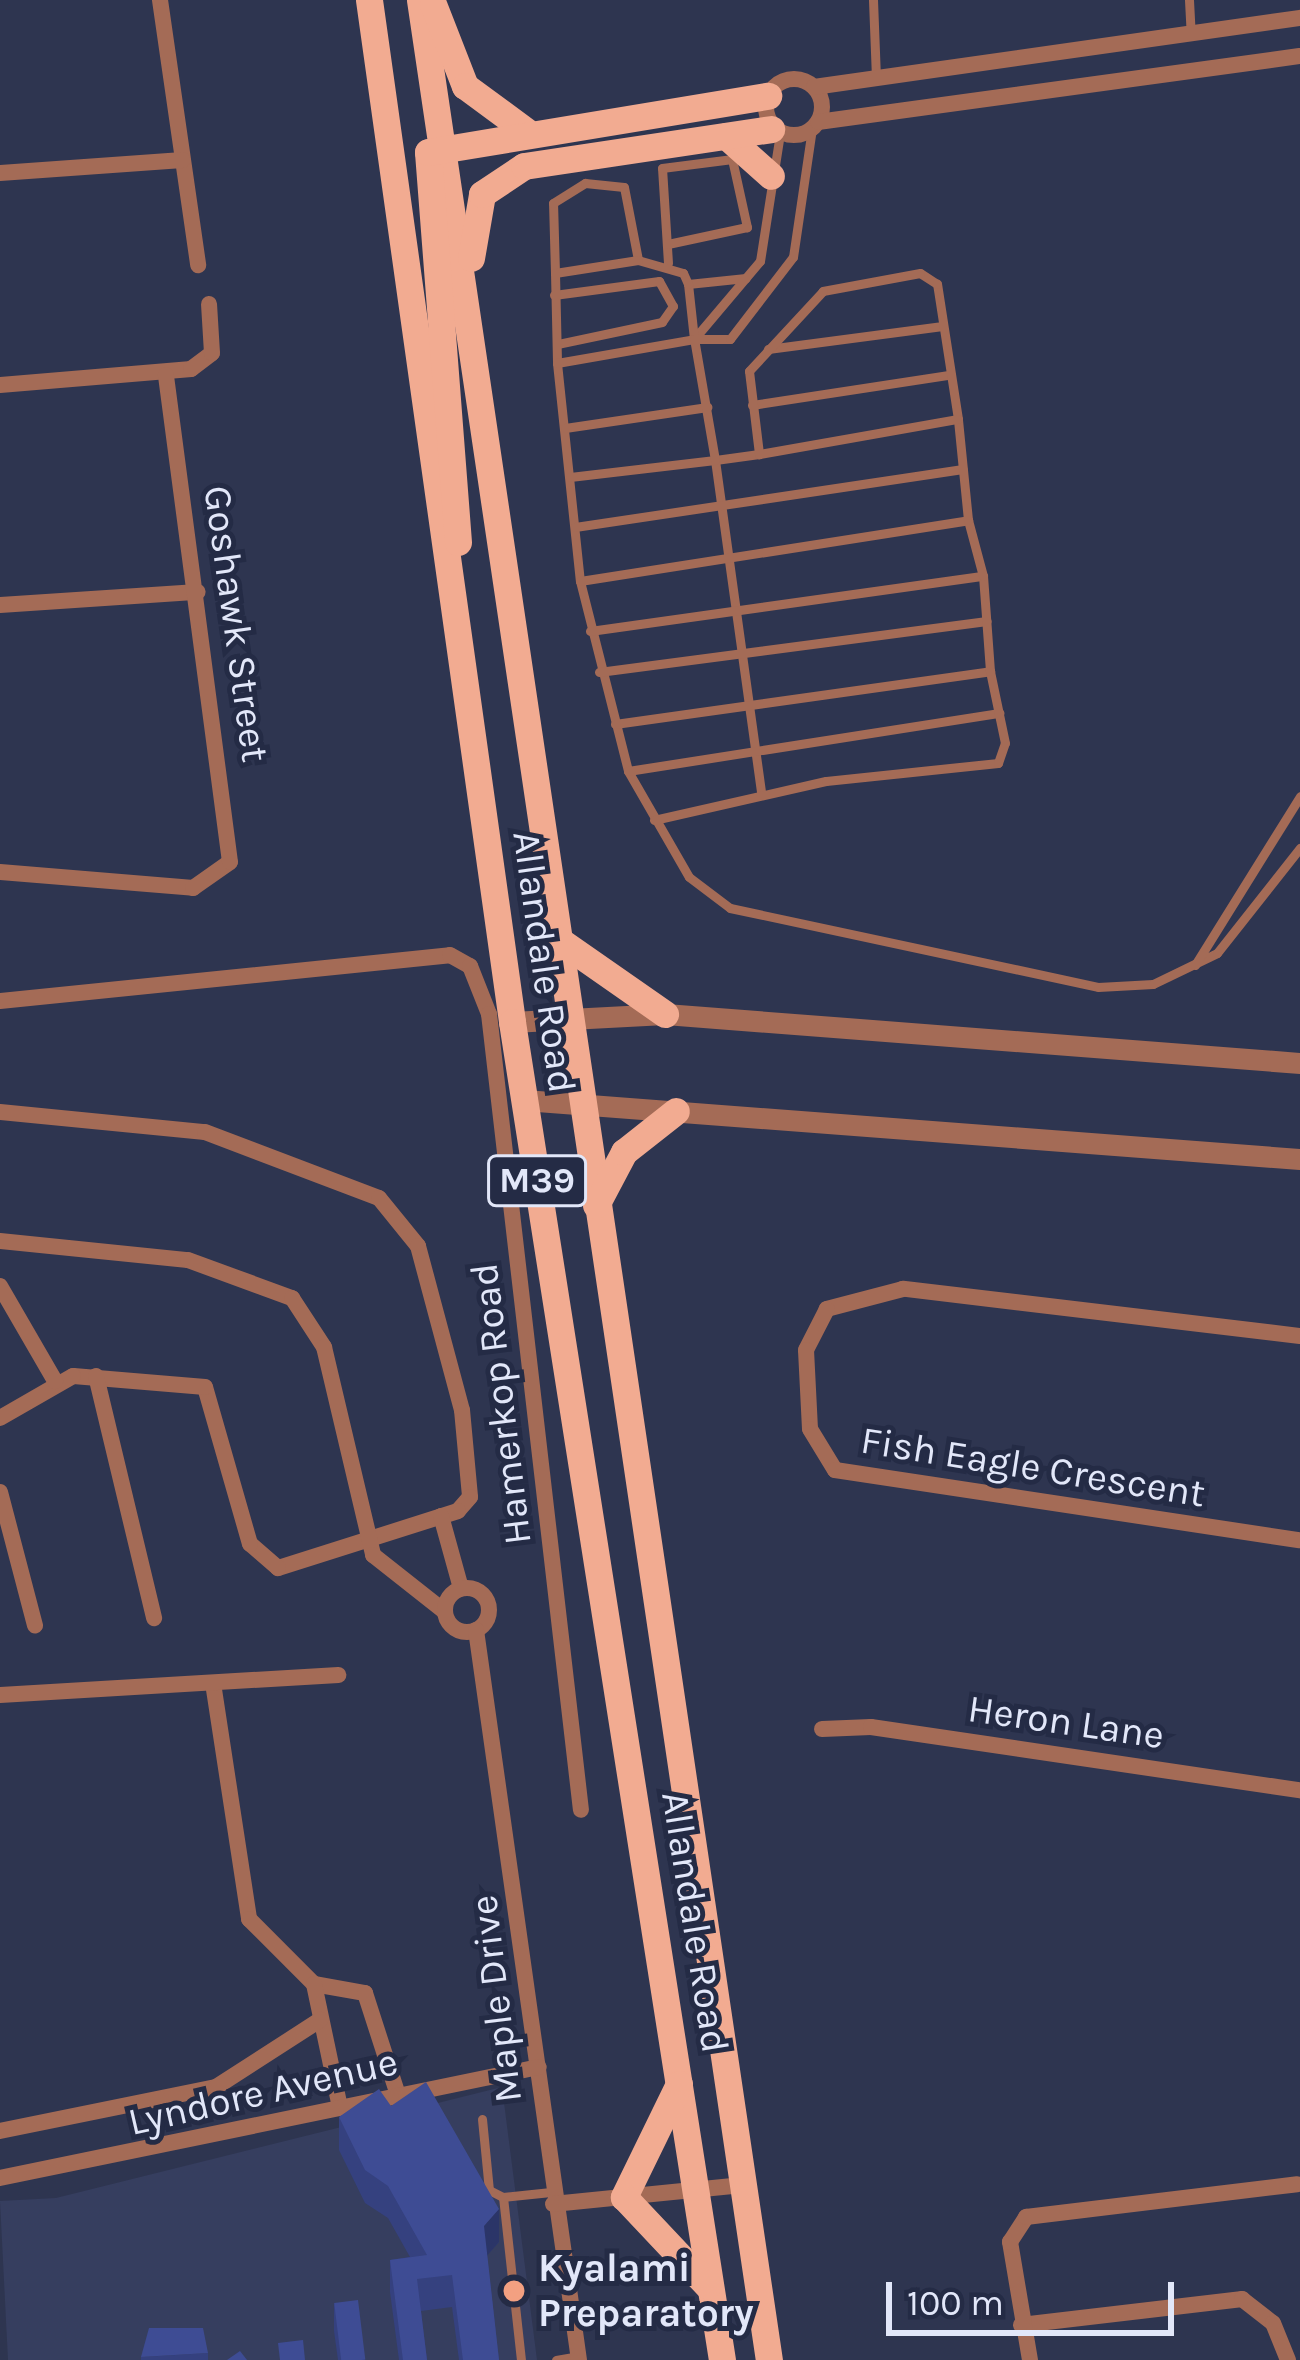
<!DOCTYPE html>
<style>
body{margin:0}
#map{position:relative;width:1300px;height:2360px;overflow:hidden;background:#2e3550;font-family:Karla,sans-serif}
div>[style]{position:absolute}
.built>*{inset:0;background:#363e5f}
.service>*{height:9px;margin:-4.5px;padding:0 4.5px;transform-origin:4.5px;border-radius:4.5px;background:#a46b56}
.minor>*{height:16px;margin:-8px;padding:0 8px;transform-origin:8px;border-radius:8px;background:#a46b56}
.minor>.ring{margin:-8px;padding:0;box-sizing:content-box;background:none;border:16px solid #a46b56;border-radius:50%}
.tertiary>*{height:21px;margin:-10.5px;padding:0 10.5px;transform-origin:10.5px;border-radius:10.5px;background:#a46b56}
.primary>*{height:27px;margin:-13.5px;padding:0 13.5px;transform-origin:13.5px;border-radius:13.5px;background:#f2ab91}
.wall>*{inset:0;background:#35417f}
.shaded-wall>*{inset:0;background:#2b3568}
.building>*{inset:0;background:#3e4c94;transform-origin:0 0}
.dots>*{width:33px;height:33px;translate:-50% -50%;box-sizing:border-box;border:6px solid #242b45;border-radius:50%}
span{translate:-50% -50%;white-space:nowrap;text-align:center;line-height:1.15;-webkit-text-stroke:10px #242b45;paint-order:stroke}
.shield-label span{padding:3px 9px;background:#242b45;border:3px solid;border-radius:9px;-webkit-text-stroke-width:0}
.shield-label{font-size:36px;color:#e2e7f9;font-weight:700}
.street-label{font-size:39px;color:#e2e7f9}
.poi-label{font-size:39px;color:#e2e7f9;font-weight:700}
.left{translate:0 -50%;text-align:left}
.scale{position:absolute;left:886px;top:2282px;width:288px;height:54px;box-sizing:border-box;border:6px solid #e2e7f9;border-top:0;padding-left:15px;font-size:36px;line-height:42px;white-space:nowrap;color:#e2e7f9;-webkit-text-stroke:9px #242b45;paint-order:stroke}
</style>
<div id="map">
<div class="built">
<div style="clip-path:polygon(502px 2087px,537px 2360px,8px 2360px,0 2201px,56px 2198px)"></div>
</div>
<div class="service">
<div style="left:873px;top:0;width:79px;rotate:87.8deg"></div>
<div style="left:1189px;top:0;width:35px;rotate:87deg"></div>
<div style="left:668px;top:263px;width:95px;rotate:-93.6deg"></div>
<div style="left:662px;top:168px;width:71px;rotate:-7.3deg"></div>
<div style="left:732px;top:159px;width:70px;rotate:77.6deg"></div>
<div style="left:747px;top:227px;width:81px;rotate:167.9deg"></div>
<div style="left:555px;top:273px;width:70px;rotate:-91.6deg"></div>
<div style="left:553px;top:203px;width:38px;rotate:-32deg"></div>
<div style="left:585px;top:183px;width:39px;rotate:6deg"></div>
<div style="left:624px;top:187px;width:74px;rotate:79.1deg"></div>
<div style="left:688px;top:284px;width:58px;rotate:-5.9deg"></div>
<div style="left:554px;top:295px;width:106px;rotate:-7.6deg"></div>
<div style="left:659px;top:281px;width:29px;rotate:61deg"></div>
<div style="left:673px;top:306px;width:19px;rotate:125deg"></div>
<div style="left:662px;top:322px;width:106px;rotate:168.1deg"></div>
<div style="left:694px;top:339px;width:102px;rotate:-49.8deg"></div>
<div style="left:760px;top:261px;width:130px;rotate:-81.1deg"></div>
<div style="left:768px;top:349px;width:176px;rotate:-7.5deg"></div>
<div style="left:557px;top:363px;width:219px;rotate:84deg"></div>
<div style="left:580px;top:581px;width:196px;rotate:75.8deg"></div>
<div style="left:628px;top:771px;width:122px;rotate:60.1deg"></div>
<div style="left:689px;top:877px;width:51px;rotate:37.1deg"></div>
<div style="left:730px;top:908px;width:376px;rotate:12.1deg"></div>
<div style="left:1098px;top:987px;width:55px;rotate:-3.1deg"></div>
<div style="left:1153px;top:984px;width:71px;rotate:-25.8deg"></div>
<div style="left:1217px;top:953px;width:134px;rotate:-51.7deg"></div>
<div style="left:752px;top:405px;width:199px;rotate:-8.7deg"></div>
<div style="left:565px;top:428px;width:144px;rotate:-8.4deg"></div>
<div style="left:759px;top:454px;width:44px;rotate:172.2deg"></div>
<div style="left:715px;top:460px;width:336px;rotate:82.1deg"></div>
<div style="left:570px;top:477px;width:146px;rotate:-6.7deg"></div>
<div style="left:715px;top:460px;width:123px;rotate:-99.8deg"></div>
<div style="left:694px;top:339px;width:55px;rotate:-96.2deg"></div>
<div style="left:688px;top:284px;width:12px;rotate:-114deg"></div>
<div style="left:683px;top:273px;width:47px;rotate:-163.9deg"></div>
<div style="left:638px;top:260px;width:84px;rotate:171.1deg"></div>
<div style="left:555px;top:273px;width:90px;rotate:88.7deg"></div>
<div style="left:557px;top:363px;width:139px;rotate:-9.9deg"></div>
<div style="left:694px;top:339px;width:36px"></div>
<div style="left:730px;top:339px;width:103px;rotate:-52.5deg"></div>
<div style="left:793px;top:257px;width:129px;rotate:-81.6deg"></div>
<div style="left:575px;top:527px;width:392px;rotate:-8.5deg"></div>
<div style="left:580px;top:581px;width:393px;rotate:-8.9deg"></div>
<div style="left:590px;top:631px;width:397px;rotate:-8deg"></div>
<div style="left:599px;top:672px;width:391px;rotate:-7.5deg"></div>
<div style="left:615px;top:724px;width:379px;rotate:-8deg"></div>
<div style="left:628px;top:771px;width:376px;rotate:-8.9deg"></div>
<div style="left:654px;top:820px;width:176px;rotate:-12.8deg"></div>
<div style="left:826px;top:781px;width:173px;rotate:-6deg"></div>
<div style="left:998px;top:763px;width:21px;rotate:-71deg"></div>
<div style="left:1005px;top:743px;width:74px;rotate:-101.8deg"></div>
<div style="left:990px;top:671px;width:95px;rotate:-94.2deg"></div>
<div style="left:983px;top:576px;width:58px;rotate:-105deg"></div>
<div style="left:968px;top:520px;width:101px;rotate:-95.7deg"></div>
<div style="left:958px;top:419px;width:137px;rotate:-98.8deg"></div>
<div style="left:937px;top:284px;width:20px;rotate:-147deg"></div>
<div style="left:920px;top:273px;width:99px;rotate:169.5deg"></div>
<div style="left:823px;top:291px;width:109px;rotate:132.8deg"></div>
<div style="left:749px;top:371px;width:84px;rotate:83.1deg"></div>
<div style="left:759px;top:454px;width:202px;rotate:-10deg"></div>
<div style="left:1195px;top:965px;width:199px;rotate:-58.1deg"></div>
<div style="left:482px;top:2119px;width:71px;rotate:84.4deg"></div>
<div style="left:489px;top:2190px;width:16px;rotate:27deg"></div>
<div style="left:521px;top:2360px;width:164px;rotate:-96.3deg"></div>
<div style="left:503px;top:2197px;width:48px;rotate:-5.9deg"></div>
<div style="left:556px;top:2360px;width:22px;rotate:-10deg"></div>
</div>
<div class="minor">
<div style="left:160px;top:0;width:268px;rotate:81.8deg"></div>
<div class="ring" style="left:766px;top:79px;width:40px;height:40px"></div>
<div style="left:814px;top:87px;width:491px;rotate:-8.1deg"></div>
<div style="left:818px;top:122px;width:486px;rotate:-7.8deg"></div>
<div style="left:0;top:173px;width:183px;rotate:-4.1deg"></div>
<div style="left:0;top:385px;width:192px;rotate:-4.8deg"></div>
<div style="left:191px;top:369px;width:26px;rotate:-37deg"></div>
<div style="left:212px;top:353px;width:49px;rotate:-93.5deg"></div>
<div style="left:0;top:605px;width:198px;rotate:-3.8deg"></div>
<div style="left:0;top:872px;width:194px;rotate:4.7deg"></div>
<div style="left:193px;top:888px;width:45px;rotate:-35.1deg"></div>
<div style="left:230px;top:862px;width:491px;rotate:-97.5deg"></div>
<div style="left:0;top:1001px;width:452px;rotate:-5.8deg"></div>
<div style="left:450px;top:955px;width:23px;rotate:29deg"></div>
<div style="left:470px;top:966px;width:52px;rotate:68.4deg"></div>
<div style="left:489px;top:1014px;width:801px;rotate:83.41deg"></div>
<div style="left:0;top:1112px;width:206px;rotate:5.6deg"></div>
<div style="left:205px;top:1132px;width:186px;rotate:20.8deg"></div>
<div style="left:379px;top:1198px;width:62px;rotate:50.9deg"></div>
<div style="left:418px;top:1246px;width:170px;rotate:75deg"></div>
<div style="left:462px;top:1410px;width:87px;rotate:84.7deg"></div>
<div style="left:470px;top:1497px;width:18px;rotate:131deg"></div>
<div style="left:458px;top:1511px;width:189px;rotate:162.4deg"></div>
<div style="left:278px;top:1568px;width:37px;rotate:-139deg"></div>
<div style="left:250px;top:1544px;width:163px;rotate:-106deg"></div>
<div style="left:205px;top:1387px;width:132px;rotate:-175.2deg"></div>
<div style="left:73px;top:1376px;width:84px;rotate:150.1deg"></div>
<div style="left:0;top:1241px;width:189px;rotate:5.8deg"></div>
<div style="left:188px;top:1260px;width:111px;rotate:20.1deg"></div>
<div style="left:292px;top:1298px;width:59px;rotate:56.9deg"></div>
<div style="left:324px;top:1347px;width:214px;rotate:76.7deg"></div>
<div style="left:373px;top:1555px;width:90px;rotate:38.3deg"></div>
<div style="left:0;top:1286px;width:110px;rotate:59.9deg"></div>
<div style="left:1300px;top:1336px;width:400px;rotate:-173.2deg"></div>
<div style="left:903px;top:1289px;width:79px;rotate:165.3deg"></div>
<div style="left:827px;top:1309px;width:46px;rotate:117.1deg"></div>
<div style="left:806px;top:1350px;width:79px;rotate:87.1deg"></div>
<div style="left:810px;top:1429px;width:48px;rotate:58.6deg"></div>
<div style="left:835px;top:1470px;width:470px;rotate:8.6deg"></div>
<div style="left:96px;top:1376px;width:249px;rotate:76.5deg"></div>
<div style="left:0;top:1492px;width:138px;rotate:75.3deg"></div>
<div style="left:441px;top:1516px;width:75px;rotate:74.5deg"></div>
<div class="ring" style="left:445px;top:1588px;width:28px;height:28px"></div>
<div style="left:476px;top:1630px;width:737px;rotate:81.97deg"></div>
<div style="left:213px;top:1683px;width:239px;rotate:81.3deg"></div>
<div style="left:249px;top:1919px;width:92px;rotate:45deg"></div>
<div style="left:314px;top:1984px;width:52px;rotate:10deg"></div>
<div style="left:365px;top:1993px;width:107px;rotate:72.1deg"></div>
<div style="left:0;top:1695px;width:339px;rotate:-3.4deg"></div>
<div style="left:822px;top:1729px;width:49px;rotate:-2.3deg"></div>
<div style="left:871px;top:1727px;width:434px;rotate:8.4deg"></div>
<div style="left:314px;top:1984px;width:126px;rotate:78.1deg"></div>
<div style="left:0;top:2131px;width:220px;rotate:-11.5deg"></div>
<div style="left:216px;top:2087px;width:124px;rotate:-32.8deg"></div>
<div style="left:0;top:2178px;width:550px;rotate:-11.64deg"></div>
<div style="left:553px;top:2204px;width:193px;rotate:-5.7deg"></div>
<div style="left:1021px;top:2325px;width:223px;rotate:-6.7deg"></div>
<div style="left:1242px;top:2299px;width:39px;rotate:38deg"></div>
<div style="left:1273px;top:2323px;width:40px;rotate:68deg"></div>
<div style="left:1030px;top:2360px;width:120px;rotate:-99.6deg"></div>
<div style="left:1010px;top:2242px;width:30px;rotate:-57deg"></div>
<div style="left:1026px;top:2217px;width:273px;rotate:-6.9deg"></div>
</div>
<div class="tertiary">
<div style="left:512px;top:1022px;width:153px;rotate:-3deg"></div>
<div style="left:665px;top:1014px;width:637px;rotate:4.41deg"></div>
<div style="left:524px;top:1100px;width:778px;rotate:4.35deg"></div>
</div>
<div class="primary">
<div style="left:369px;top:0;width:1032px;rotate:82.03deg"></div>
<div style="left:512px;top:1022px;width:1354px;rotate:81.08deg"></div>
<div style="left:420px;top:0;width:2386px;rotate:81.59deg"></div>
<div style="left:433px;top:4px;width:88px;rotate:68.7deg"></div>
<div style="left:465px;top:86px;width:76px;rotate:36.4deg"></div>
<div style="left:726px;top:136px;width:60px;rotate:41.6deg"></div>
<div style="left:471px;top:258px;width:65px;rotate:-80.2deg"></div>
<div style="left:482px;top:194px;width:50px;rotate:-33.7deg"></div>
<div style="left:524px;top:166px;width:250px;rotate:-8.5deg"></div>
<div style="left:458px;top:542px;width:391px;rotate:-94.4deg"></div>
<div style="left:428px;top:152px;width:345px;rotate:-9.4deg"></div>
<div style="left:556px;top:938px;width:133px;rotate:34.9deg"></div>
<div style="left:596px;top:1205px;width:60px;rotate:-62.2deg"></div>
<div style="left:624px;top:1152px;width:66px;rotate:-38.3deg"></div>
<div style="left:679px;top:2084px;width:126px;rotate:116deg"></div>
<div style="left:624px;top:2197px;width:122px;rotate:46.7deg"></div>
</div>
<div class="wall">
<div style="clip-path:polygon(339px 2117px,499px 2242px,487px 2255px,499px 2360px,459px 2360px,452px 2307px,421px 2311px,427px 2360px,399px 2360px,390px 2292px,390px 2260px,410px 2257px,388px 2218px,365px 2203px,339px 2150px)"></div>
<div style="clip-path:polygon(334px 2303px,365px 2360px,338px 2360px,334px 2331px)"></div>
<div style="clip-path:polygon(208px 2353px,208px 2360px,141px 2360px,141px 2357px)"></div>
</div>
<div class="shaded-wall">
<div style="clip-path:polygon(499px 2209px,499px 2242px,484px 2259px,484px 2226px)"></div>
</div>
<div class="building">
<div style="clip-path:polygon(426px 2082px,499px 2209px,484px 2226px,499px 2360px,463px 2360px,452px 2275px,417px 2279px,427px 2360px,403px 2360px,390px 2260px,427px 2255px,388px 2186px,365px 2170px,339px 2117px,379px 2089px,391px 2106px)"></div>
<div style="left:358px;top:2300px;width:60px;height:24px;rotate:83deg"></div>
<div style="clip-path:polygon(149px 2328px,203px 2328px,208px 2353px,141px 2357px)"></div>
<div style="clip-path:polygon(303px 2340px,305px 2360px,280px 2360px,278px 2343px)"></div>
<div style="clip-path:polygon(240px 2351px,247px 2360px,227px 2360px)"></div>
</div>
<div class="dots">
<div style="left:514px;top:2291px;background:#f3a081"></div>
</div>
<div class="shield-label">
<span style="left:537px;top:1181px">M39</span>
</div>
<div class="street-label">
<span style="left:236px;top:624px;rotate:82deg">Goshawk Street</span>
<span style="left:544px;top:962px;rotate:82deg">Allandale Road</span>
<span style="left:501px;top:1404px;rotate:-97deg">Hamerkop Road</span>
<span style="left:1033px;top:1467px;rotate:9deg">Fish Eagle Crescent</span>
<span style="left:1066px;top:1722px;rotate:8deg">Heron Lane</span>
<span style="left:695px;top:1922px;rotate:81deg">Allandale Road</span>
<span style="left:496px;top:1999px;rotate:-97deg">Maple Drive</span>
<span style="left:263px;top:2092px;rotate:-13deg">Lyndore Avenue</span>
</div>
<div class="poi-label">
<span class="left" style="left:538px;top:2291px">Kyalami<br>Preparatory</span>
</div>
<div class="scale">100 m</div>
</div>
